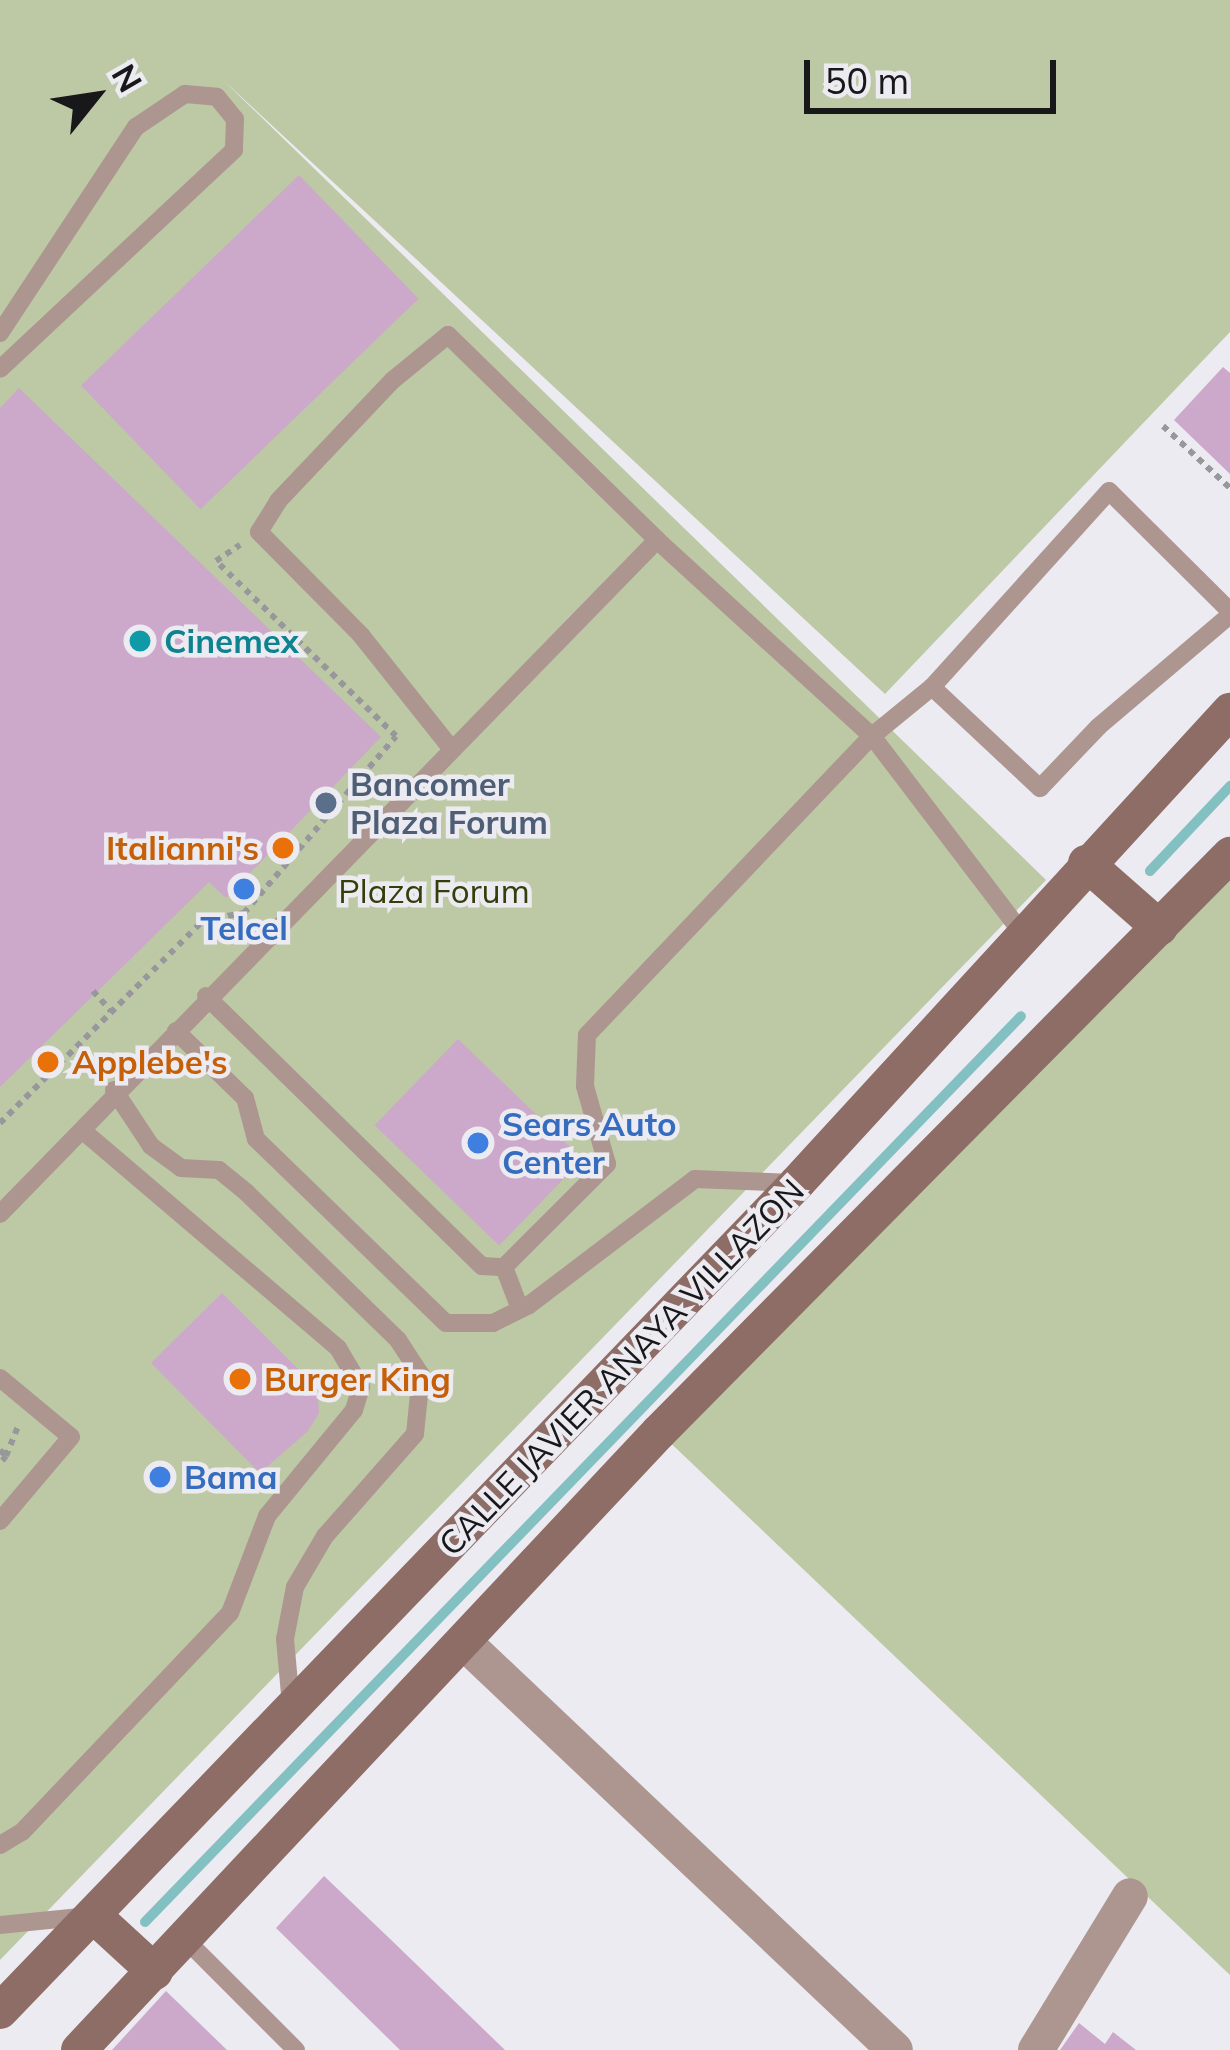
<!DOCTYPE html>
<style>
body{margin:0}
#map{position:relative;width:1230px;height:2050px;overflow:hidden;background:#edebf2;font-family:Mulish,sans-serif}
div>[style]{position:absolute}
.green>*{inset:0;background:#bdc8a5}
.stream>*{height:10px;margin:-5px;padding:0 5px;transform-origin:5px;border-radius:5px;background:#83c0c1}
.building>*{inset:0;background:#cca8cb;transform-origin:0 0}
.path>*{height:6px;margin-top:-3px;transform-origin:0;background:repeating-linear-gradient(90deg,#98979c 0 6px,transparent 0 12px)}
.lane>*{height:18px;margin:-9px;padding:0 9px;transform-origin:9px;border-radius:9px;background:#ad9690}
.street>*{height:36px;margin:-18px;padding:0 18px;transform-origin:18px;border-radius:18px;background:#ad9690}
.secondary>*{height:36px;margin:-18px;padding:0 18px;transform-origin:18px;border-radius:18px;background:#8d6d65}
.dots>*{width:33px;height:33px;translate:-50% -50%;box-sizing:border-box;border:6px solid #edebf2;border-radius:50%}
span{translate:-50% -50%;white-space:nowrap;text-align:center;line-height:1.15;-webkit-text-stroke:9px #edebf2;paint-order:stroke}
.culture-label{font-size:33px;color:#0d838f;font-weight:700}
.left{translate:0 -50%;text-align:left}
.service-label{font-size:33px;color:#4e5e75;font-weight:700}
.food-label{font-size:33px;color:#c56008;font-weight:700}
.right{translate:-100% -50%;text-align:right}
.park-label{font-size:33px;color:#333e0a}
.shop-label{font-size:33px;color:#366cbe;font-weight:700}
.street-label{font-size:33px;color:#18181a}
.north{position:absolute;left:36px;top:36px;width:120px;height:120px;-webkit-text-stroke:9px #edebf2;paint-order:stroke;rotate:60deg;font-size:33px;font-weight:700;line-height:48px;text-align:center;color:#18181a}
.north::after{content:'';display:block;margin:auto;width:42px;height:54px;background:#18181a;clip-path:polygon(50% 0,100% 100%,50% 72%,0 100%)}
.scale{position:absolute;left:804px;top:60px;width:252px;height:54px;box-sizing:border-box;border:6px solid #18181a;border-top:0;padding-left:15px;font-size:36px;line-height:42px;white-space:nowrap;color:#18181a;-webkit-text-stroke:9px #edebf2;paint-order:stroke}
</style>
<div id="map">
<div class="green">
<div style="clip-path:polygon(0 0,1230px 0,1230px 332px,885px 694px,222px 79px,1046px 880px,0 1960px)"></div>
<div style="clip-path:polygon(1230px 859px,1230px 1975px,659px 1432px)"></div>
</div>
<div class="stream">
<div style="left:1150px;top:871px;width:117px;rotate:-46.7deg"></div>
<div style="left:145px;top:1922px;width:1260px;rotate:-45.96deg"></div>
</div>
<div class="building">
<div style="left:299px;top:175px;width:172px;height:303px;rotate:46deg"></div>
<div style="clip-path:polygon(1223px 367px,1230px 373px,1230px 474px,1174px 420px)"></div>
<div style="clip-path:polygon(19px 388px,381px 737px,226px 898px,209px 882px,0 1087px,0 408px)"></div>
<div style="left:458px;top:1039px;width:173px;height:120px;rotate:44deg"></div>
<div style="clip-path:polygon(222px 1293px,317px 1388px,319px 1413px,308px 1431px,260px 1473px,151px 1363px)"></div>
<div style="clip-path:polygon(324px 1876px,386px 1935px,505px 2050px,400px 2050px,276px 1928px)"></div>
<div style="clip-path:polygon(166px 1991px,227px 2050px,112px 2050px)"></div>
<div style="clip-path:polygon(1079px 2023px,1105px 2044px,1113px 2032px,1136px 2050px,1060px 2050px)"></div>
</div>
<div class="path">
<div style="left:1163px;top:426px;width:91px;rotate:42.8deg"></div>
<div style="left:93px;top:991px;width:27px;rotate:48deg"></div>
<div style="left:0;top:1123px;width:288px;rotate:-44.9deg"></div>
<div style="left:204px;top:920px;width:41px;rotate:-9.9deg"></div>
<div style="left:244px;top:913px;width:233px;rotate:-49.3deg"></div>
<div style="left:396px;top:736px;width:251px;rotate:-135.8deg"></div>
<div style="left:216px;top:561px;width:29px;rotate:-34deg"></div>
<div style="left:0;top:1450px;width:8px;rotate:45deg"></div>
<div style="left:6px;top:1456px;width:10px;rotate:127deg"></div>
<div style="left:6px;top:1456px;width:32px;rotate:-68deg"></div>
</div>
<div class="lane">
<div style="left:0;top:333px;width:247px;rotate:-56.6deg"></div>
<div style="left:136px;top:127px;width:59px;rotate:-34deg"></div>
<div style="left:185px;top:94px;width:32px;rotate:5deg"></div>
<div style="left:217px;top:97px;width:28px;rotate:51deg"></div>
<div style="left:235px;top:119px;width:31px;rotate:92deg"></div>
<div style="left:234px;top:150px;width:320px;rotate:136.9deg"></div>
<div style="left:932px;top:687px;width:148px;rotate:43.1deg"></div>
<div style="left:1040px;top:788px;width:84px;rotate:-46.4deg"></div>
<div style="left:1098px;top:727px;width:173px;rotate:-40.3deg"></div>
<div style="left:450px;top:747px;width:143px;rotate:-128.5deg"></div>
<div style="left:361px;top:635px;width:145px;rotate:-134.7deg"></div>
<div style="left:259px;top:532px;width:36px;rotate:-58deg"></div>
<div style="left:278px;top:501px;width:167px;rotate:-46.5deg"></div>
<div style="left:393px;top:380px;width:71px;rotate:-39.3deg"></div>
<div style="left:448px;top:335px;width:293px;rotate:44.4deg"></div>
<div style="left:206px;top:996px;width:386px;rotate:44.4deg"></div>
<div style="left:482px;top:1266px;width:22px;rotate:3deg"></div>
<div style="left:504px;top:1267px;width:146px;rotate:-45deg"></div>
<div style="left:607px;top:1164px;width:81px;rotate:-105.8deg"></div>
<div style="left:585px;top:1086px;width:51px;rotate:-87.8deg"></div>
<div style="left:587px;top:1035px;width:413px;rotate:-46.4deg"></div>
<div style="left:872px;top:736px;width:77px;rotate:-39.2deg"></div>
<div style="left:932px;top:687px;width:264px;rotate:-47.9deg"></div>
<div style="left:1109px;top:491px;width:170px;rotate:44.8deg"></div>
<div style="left:176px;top:1031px;width:96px;rotate:44.2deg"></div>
<div style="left:245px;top:1098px;width:42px;rotate:75deg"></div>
<div style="left:256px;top:1139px;width:264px;rotate:44.1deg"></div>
<div style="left:446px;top:1323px;width:47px"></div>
<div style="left:493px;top:1323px;width:40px;rotate:-26.6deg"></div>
<div style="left:529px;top:1305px;width:208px;rotate:-37.2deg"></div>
<div style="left:695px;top:1179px;width:99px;rotate:2.3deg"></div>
<div style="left:114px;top:1090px;width:67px;rotate:56.5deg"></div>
<div style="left:151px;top:1146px;width:37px;rotate:36deg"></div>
<div style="left:181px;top:1168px;width:38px;rotate:3deg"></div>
<div style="left:219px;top:1170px;width:36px;rotate:39deg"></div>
<div style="left:247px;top:1193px;width:211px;rotate:44.2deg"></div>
<div style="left:398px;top:1340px;width:42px;rotate:56.7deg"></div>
<div style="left:421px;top:1375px;width:59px;rotate:95.8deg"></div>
<div style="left:415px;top:1434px;width:136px;rotate:131.4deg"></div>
<div style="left:325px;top:1536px;width:59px;rotate:120.5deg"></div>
<div style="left:295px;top:1587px;width:53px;rotate:100.9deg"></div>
<div style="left:285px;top:1639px;width:66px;rotate:84.8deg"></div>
<div style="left:0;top:1214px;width:941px;rotate:-45.73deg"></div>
<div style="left:657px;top:540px;width:291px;rotate:42.4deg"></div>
<div style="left:872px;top:736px;width:248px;rotate:52.7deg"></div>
<div style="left:504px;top:1267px;width:45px;rotate:69.1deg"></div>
<div style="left:0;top:1378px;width:92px;rotate:39.7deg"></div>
<div style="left:71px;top:1437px;width:110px;rotate:130.2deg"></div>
<div style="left:0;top:1845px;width:26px;rotate:-31deg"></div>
<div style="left:22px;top:1832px;width:302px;rotate:-46.5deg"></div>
<div style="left:230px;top:1613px;width:104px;rotate:-69.1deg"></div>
<div style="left:267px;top:1516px;width:137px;rotate:-50.6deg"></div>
<div style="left:354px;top:1410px;width:24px;rotate:-73deg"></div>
<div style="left:361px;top:1387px;width:45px;rotate:-120.5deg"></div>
<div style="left:338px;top:1348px;width:333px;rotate:-139.6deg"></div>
<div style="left:0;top:1925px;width:88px;rotate:-5.8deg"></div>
<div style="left:185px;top:1939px;width:157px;rotate:45deg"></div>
</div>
<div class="street">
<div style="left:467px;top:1645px;width:589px;rotate:43.42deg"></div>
<div style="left:1036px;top:2050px;width:180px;rotate:-58.6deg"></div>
</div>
<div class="secondary">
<div style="left:1086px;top:863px;width:98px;rotate:41.3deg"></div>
<div style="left:93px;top:1915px;width:84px;rotate:42.6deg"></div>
<div style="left:0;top:2011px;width:1149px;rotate:-46.09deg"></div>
<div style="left:797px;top:1183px;width:641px;rotate:-47.47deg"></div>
<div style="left:79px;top:2050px;width:848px;rotate:-46.82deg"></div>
<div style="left:659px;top:1432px;width:812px;rotate:-45.3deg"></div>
</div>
<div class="dots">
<div style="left:140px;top:641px;background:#0f9aa8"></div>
<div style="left:326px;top:803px;background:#5c6f8a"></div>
<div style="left:283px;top:848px;background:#e8710a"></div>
<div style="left:244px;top:889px;background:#3f7fe0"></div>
<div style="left:48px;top:1062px;background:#e8710a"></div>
<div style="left:478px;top:1143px;background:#3f7fe0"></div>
<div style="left:240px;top:1379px;background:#e8710a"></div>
<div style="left:160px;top:1477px;background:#3f7fe0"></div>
</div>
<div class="culture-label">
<span class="left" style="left:164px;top:641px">Cinemex</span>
</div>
<div class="service-label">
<span class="left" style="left:350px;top:803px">Bancomer<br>Plaza Forum</span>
</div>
<div class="food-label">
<span class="right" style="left:259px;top:848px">Italianni's</span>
<span class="left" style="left:72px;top:1062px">Applebe's</span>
<span class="left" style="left:264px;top:1379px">Burger King</span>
</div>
<div class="park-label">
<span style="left:434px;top:891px">Plaza Forum</span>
</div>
<div class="shop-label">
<span style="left:244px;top:928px">Telcel</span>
<span class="left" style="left:502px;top:1143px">Sears Auto<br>Center</span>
<span class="left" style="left:184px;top:1477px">Bama</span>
</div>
<div class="street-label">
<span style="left:621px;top:1367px;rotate:-46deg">CALLE JAVIER ANAYA VILLAZON</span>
</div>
<div class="north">N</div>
<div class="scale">50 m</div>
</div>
